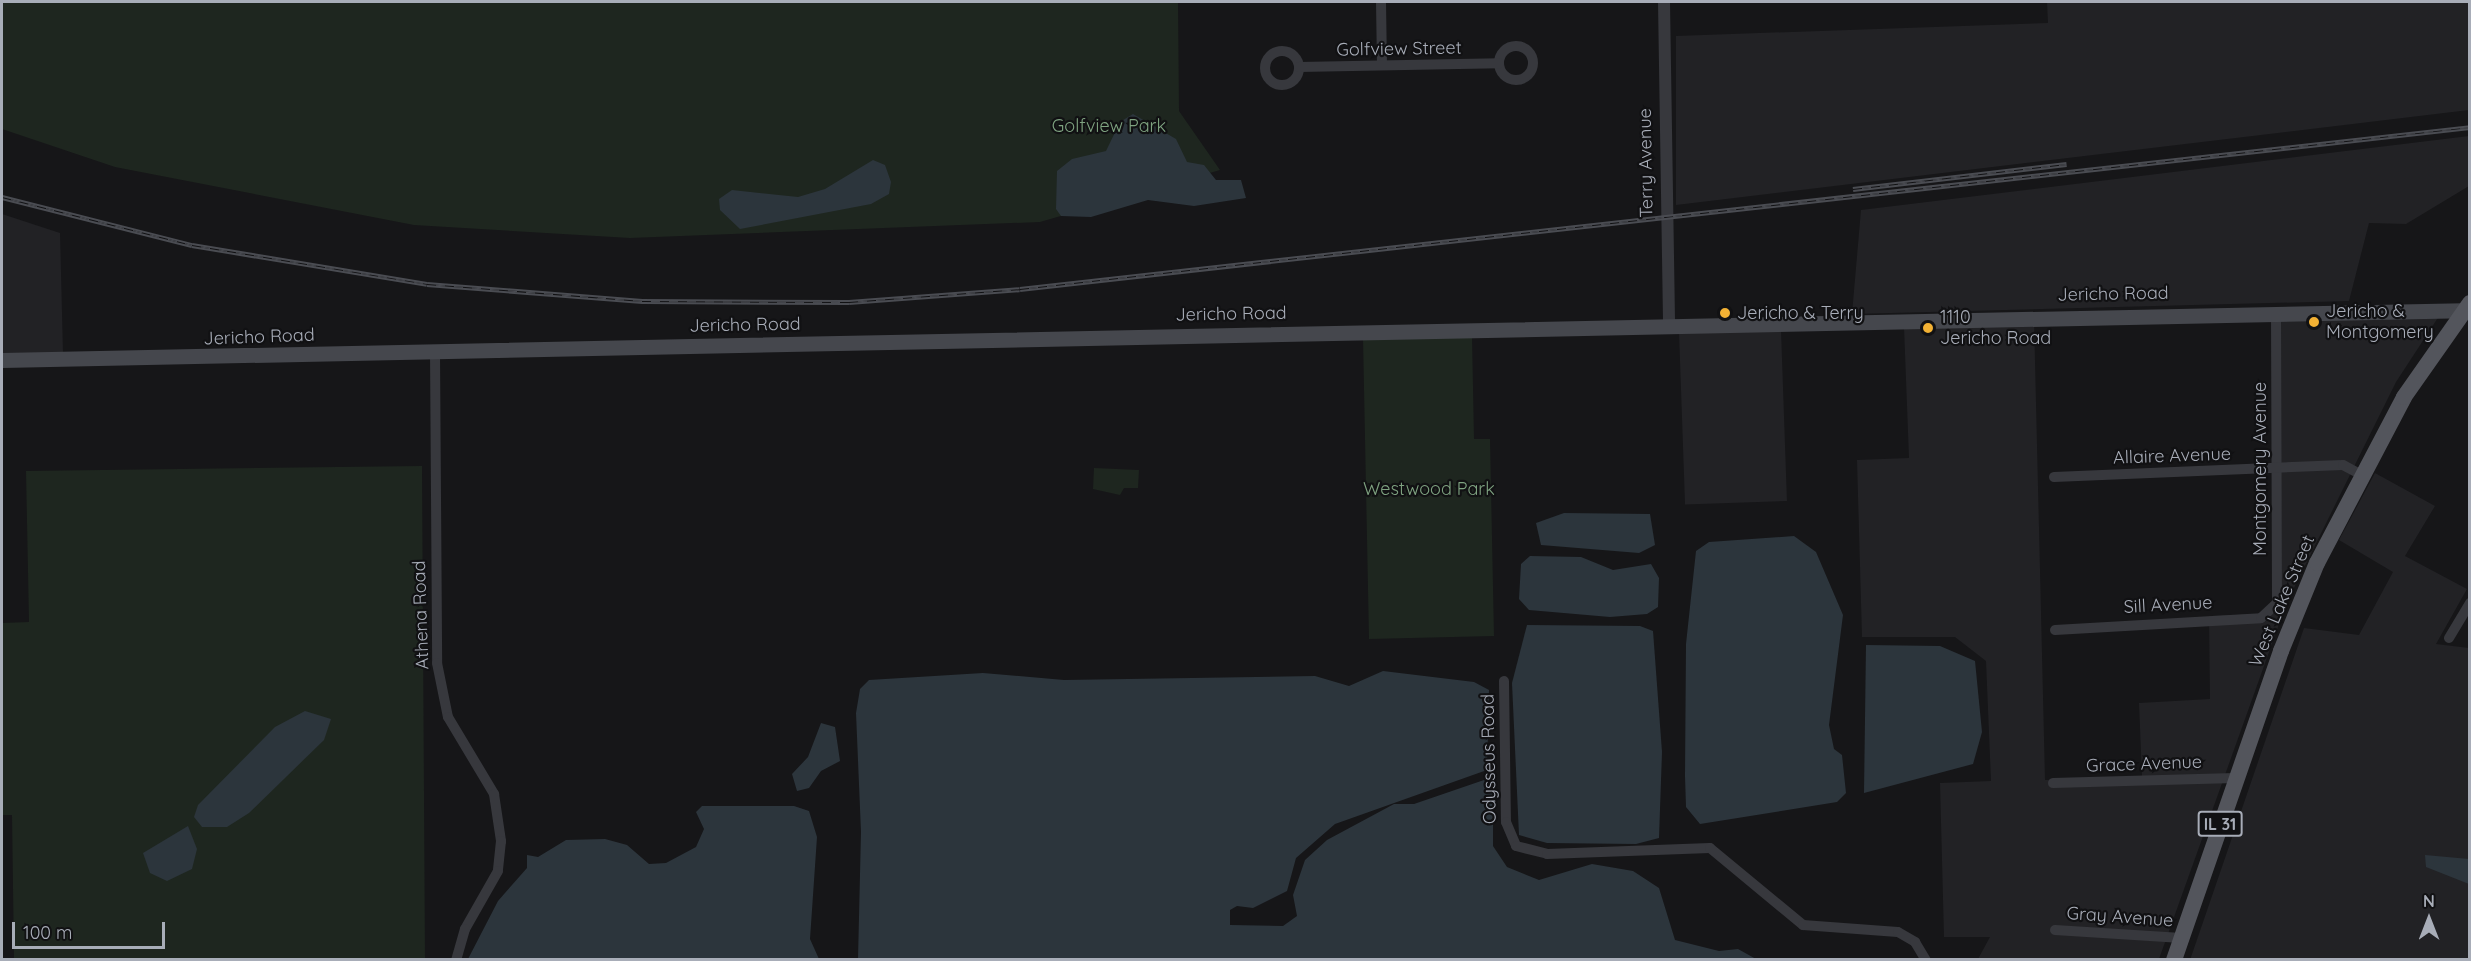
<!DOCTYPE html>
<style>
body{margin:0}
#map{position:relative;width:2471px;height:961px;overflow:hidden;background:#161618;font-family:Quicksand,sans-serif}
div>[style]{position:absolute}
.built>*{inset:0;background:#222225;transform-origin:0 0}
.green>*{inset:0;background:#1e261f}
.water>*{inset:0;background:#2c353c}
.minor>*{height:10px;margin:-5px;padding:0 5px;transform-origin:5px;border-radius:5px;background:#37383d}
.minor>.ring{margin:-5px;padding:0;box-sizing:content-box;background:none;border:10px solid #37383d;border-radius:50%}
.tertiary>*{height:12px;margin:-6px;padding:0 6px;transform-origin:6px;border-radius:6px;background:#37383d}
.secondary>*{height:15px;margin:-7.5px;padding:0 7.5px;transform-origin:7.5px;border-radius:7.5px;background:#45474d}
.primary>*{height:16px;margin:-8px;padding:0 8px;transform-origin:8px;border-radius:8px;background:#53555c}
.rail>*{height:5px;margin-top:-2.5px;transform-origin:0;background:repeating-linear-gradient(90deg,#111113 0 9px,#4a4c52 0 18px);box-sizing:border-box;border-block:2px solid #4a4c52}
.dots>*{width:16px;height:16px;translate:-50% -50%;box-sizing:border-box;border:3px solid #111113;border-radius:50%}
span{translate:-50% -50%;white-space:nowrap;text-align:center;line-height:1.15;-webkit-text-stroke:4.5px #111113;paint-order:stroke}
.shield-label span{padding:2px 4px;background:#111113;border:2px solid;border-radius:4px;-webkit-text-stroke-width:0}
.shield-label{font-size:16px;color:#a8adb8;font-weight:700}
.street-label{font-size:18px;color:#a8adb8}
.park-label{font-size:18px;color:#7fa381}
.poi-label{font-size:18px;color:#a8adb8}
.left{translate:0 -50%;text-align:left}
.frame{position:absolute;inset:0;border:3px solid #a8adb8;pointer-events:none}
.north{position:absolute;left:2399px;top:889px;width:60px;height:60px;-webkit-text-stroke:4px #111113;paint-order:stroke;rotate:0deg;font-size:16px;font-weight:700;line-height:24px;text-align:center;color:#a8adb8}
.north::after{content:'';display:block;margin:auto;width:21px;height:27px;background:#a8adb8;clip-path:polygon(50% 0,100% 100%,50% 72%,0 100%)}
.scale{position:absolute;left:12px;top:922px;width:153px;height:27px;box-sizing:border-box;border:3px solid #a8adb8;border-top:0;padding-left:8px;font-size:18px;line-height:21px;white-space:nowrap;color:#a8adb8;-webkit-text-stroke:4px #111113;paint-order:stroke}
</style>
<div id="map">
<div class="built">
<div style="clip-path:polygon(2047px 2px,2469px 2px,2469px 110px,1676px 205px,1676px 36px,2048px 23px)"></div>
<div style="clip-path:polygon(2469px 136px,2469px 186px,2406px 224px,2369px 223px,2349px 301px,1852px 314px,1861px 210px)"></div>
<div style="clip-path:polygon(2px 214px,60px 233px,63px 353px,2px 353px)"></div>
<div style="clip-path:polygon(2441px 313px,2396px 382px,2288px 600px,2282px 593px,2279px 316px)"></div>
<div style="clip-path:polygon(2034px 319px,2045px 780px,2142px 776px,2139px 703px,2210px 699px,2209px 616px,2283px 613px,2159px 959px,1978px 959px,1990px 937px,1944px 937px,1940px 783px,1991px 781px,1986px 661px,1955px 637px,1862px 637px,1857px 460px,1909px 458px,1904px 327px)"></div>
<div style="left:1781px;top:330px;width:171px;height:102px;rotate:88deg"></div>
<div style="clip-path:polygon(2375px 473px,2435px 506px,2405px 556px,2467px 589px,2436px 644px,2469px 648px,2469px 959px,2190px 960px,2304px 628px,2359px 635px,2393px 572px,2339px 540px)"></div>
</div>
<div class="green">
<div style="clip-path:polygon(2px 2px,1178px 2px,1179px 111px,1220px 170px,1040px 222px,630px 238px,414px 225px,115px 167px,2px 129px)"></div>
<div style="clip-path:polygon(1472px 336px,1474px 439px,1490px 439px,1494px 636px,1369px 639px,1363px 338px)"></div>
<div style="clip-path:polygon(422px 466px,425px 959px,14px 959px,12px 815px,2px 815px,2px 623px,29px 622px,26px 471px)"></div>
<div style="clip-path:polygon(1094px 468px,1139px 470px,1138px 488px,1124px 488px,1120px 495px,1093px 489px)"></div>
</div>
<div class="water">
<div style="clip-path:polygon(1133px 114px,1176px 139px,1187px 162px,1204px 165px,1216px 180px,1241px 180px,1246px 198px,1194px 206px,1148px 200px,1091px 217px,1061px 216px,1056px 209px,1057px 171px,1072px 159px,1106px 151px,1120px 122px)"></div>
<div style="clip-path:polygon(873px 160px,885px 165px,891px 182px,889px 194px,871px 204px,740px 229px,720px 210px,719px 199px,732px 190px,798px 197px,825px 189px)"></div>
<div style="clip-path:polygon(1564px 513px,1650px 514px,1655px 545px,1639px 553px,1541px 545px,1536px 523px)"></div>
<div style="clip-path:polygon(1794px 536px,1816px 552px,1843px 615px,1829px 725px,1834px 749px,1842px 755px,1846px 793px,1837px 802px,1700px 824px,1686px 807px,1685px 776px,1686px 644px,1696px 551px,1709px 542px)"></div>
<div style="clip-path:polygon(1530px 556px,1581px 557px,1613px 570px,1651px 564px,1659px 578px,1658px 607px,1647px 614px,1610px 617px,1529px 610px,1519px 599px,1521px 564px)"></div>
<div style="clip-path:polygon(1527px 625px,1640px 626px,1653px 631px,1662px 752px,1659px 838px,1636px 844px,1547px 843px,1519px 835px,1512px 683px)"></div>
<div style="clip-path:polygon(1866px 645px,1940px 646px,1975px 661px,1982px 732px,1973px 764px,1864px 793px)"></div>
<div style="clip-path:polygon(1383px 671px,1474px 682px,1489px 690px,1487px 770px,1335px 824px,1296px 858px,1287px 891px,1253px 908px,1237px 906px,1230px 910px,1230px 925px,1283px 926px,1297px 916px,1293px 895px,1305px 860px,1327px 840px,1394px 804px,1414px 804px,1484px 780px,1493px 787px,1493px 846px,1507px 867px,1539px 880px,1592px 864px,1633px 871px,1659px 888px,1675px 940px,1719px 951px,1738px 949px,1756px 959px,858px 959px,861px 832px,856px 713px,860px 689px,869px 680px,983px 673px,1064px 680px,1315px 676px,1349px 686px)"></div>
<div style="clip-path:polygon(305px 711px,331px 719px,324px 740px,249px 813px,227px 827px,202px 827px,194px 817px,198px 805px,275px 727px)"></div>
<div style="clip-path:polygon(821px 723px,835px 727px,840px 761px,821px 771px,809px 788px,797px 791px,792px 774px,808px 757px)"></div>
<div style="clip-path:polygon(702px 806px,794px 806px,809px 811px,817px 837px,810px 939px,819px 959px,468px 959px,498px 901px,527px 868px,527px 855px,538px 857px,566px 840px,605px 839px,627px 845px,649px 864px,666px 863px,696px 847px,704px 829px,696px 812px)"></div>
<div style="clip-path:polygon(188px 826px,197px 849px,192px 869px,167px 881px,150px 873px,143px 853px)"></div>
<div style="clip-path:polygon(2425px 855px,2469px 859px,2469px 884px,2426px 867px)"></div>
</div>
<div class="minor">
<div style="left:1381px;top:2px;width:63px;rotate:89.1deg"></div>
<div class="ring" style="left:1499px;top:46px;width:24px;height:24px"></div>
<div class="ring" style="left:1265px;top:51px;width:24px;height:24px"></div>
<div style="left:1299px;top:67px;width:200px;rotate:-1.1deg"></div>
<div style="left:2276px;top:313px;width:290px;rotate:89.8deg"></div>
<div style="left:435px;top:352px;width:311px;rotate:89.6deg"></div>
<div style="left:437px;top:663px;width:55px;rotate:78.5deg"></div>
<div style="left:448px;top:717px;width:90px;rotate:59.1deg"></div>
<div style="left:494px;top:794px;width:48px;rotate:81.5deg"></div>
<div style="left:501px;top:841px;width:30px;rotate:96deg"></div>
<div style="left:498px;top:871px;width:67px;rotate:119.6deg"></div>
<div style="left:465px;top:929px;width:32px;rotate:106deg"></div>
<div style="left:2054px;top:477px;width:289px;rotate:-2.4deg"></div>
<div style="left:2343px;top:465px;width:21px;rotate:28deg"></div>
<div style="left:2055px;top:630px;width:206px;rotate:-3.3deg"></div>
<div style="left:2261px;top:618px;width:22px;rotate:-43deg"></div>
<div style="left:2449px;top:638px;width:41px;rotate:-59deg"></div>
<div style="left:1504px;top:681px;width:141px;rotate:89.2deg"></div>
<div style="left:1506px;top:822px;width:26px;rotate:67deg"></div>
<div style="left:1516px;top:846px;width:32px;rotate:14deg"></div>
<div style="left:1547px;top:854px;width:163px;rotate:-2.1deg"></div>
<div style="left:1710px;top:848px;width:121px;rotate:39.6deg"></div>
<div style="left:1803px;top:925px;width:95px;rotate:4.2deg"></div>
<div style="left:1898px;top:932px;width:20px;rotate:30deg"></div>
<div style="left:1915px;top:942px;width:21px;rotate:59deg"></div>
<div style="left:2053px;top:783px;width:182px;rotate:-1.6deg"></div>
<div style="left:2055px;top:930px;width:127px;rotate:3.6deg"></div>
</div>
<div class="tertiary">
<div style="left:1664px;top:2px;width:322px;rotate:89.1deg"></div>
</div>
<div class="secondary">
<div style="left:2px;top:360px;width:2461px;rotate:-1.16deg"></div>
</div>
<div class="primary">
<div style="left:2174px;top:960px;width:327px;rotate:-70.9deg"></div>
<div style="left:2281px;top:651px;width:95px;rotate:-67.8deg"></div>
<div style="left:2317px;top:563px;width:187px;rotate:-62.3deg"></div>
<div style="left:2404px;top:397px;width:115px;rotate:-54.9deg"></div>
</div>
<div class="rail">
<div style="left:1853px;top:189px;width:215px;rotate:-6.7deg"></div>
<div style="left:2px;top:197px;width:196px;rotate:14.2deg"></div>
<div style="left:192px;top:245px;width:238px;rotate:9.4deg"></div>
<div style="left:427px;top:284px;width:216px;rotate:4.5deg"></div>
<div style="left:642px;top:301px;width:207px;rotate:0.3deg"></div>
<div style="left:849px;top:302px;width:171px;rotate:-4.3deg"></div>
<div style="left:1020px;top:289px;width:1459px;rotate:-6.37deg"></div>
</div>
<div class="dots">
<div style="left:1725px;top:313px;background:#f2b134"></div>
<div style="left:2314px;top:322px;background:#f2b134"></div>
<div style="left:1928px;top:328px;background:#f2b134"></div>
</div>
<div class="shield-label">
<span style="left:2220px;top:824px">IL 31</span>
</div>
<div class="street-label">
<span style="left:1399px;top:49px;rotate:-1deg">Golfview Street</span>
<span style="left:1646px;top:163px;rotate:-91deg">Terry Avenue</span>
<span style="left:2113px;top:294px;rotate:-1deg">Jericho Road</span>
<span style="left:1231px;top:314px;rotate:-1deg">Jericho Road</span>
<span style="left:745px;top:325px;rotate:-1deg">Jericho Road</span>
<span style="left:259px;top:337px;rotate:-2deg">Jericho Road</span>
<span style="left:2172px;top:456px;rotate:-2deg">Allaire Avenue</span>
<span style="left:2260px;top:469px;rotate:-90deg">Montgomery Avenue</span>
<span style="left:2282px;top:601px;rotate:-67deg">West Lake Street</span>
<span style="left:2168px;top:605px;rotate:-3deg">Sill Avenue</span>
<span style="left:421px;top:615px;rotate:-92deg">Athena Road</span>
<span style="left:1489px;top:759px;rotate:-91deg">Odysseus Road</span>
<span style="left:2144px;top:764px;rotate:-2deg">Grace Avenue</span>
<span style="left:2120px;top:917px;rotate:4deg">Gray Avenue</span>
</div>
<div class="park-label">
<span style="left:1109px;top:126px">Golfview Park</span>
<span style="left:1429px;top:489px">Westwood Park</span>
</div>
<div class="poi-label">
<span class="left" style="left:2326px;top:322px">Jericho &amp;<br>Montgomery</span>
<span class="left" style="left:1737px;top:313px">Jericho &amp; Terry</span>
<span class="left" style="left:1940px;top:328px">1110<br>Jericho Road</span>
</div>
<div class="frame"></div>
<div class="north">N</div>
<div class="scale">100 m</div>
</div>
